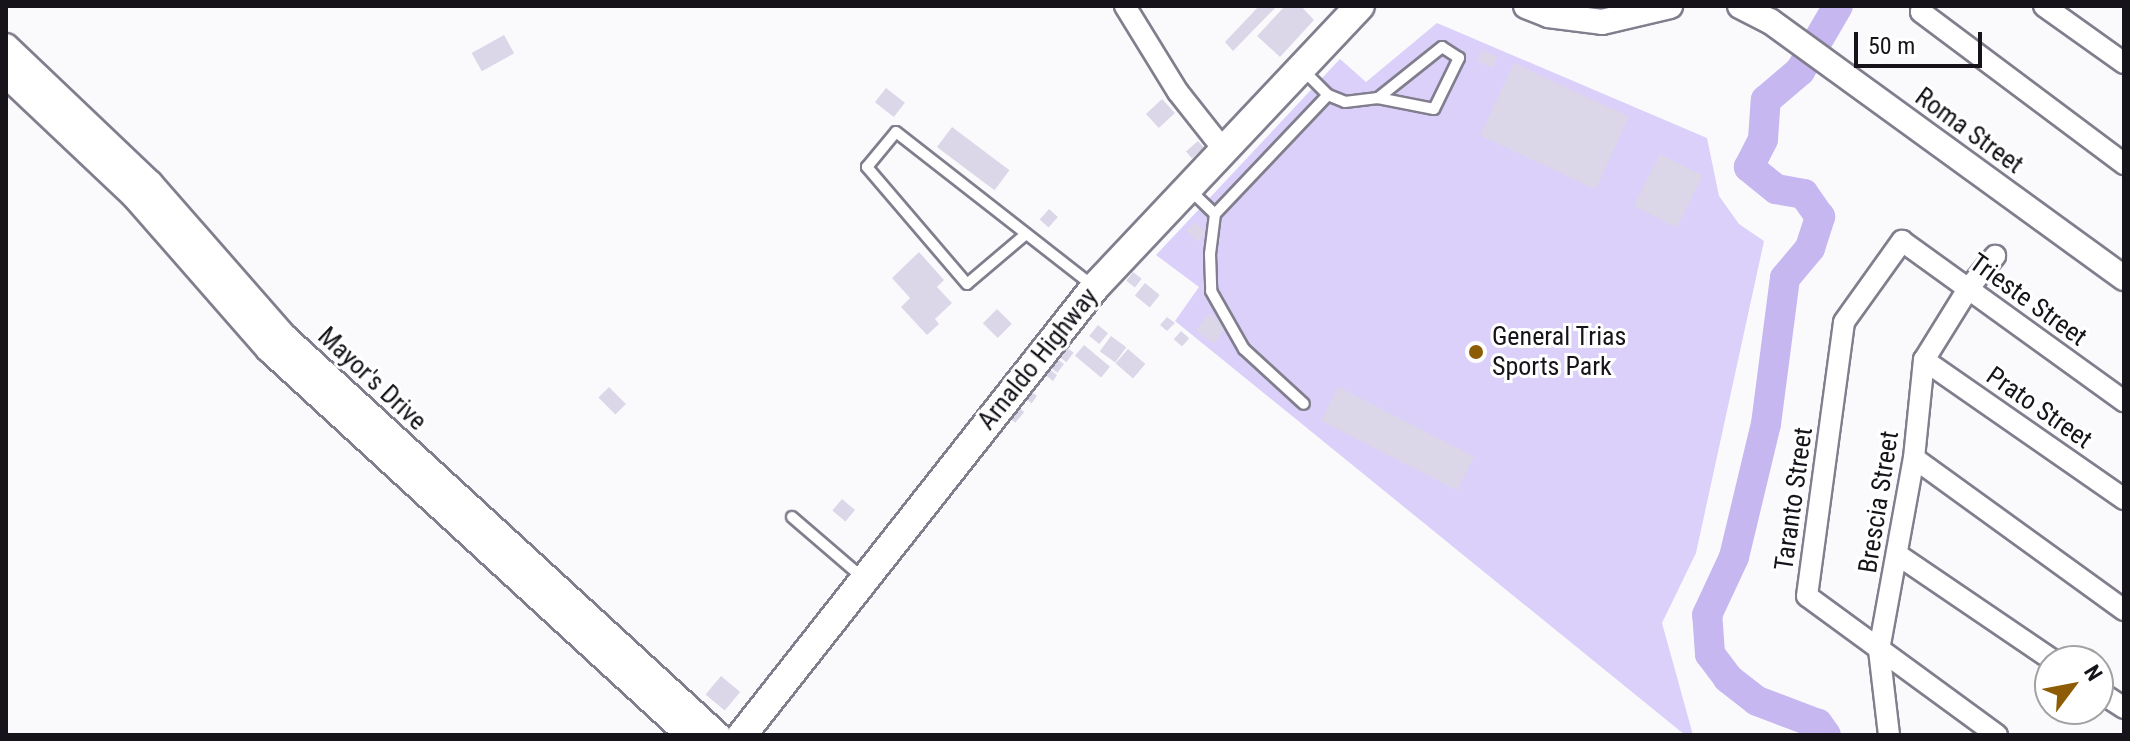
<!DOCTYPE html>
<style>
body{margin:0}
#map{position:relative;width:2130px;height:741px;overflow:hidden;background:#fafafd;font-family:"Roboto Condensed",sans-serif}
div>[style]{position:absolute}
.green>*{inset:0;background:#dad0f9}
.river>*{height:30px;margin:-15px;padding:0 15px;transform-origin:15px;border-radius:15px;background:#c6b7f1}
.building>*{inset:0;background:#dbd7e8;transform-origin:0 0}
.roads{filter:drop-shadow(2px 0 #817e8d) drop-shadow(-2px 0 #817e8d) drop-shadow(0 2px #817e8d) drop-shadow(0 -2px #817e8d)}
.service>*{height:10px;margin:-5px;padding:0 5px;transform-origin:5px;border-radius:5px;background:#fff}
.minor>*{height:20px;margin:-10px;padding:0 10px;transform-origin:10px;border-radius:10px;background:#fff}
.tertiary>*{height:24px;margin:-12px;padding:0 12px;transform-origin:12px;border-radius:12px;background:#fff}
.secondary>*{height:28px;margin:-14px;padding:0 14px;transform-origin:14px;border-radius:14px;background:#fff}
.dots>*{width:22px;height:22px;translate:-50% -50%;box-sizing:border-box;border:4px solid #fff;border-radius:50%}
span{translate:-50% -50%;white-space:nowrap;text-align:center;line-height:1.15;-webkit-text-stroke:6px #fff;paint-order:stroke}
.street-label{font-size:26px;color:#16141a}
.poi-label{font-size:26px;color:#16141a}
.left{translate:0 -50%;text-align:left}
.frame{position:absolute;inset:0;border:8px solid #16141a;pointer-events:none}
.north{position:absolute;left:2034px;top:645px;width:80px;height:80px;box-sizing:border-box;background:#fff;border:2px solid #a2a1a3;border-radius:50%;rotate:58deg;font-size:22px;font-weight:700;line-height:32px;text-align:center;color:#16141a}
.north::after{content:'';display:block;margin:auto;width:28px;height:36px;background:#8d5c05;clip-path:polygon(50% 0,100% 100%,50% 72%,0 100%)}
.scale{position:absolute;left:1854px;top:32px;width:128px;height:36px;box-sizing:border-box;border:4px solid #16141a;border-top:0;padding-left:10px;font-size:24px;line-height:28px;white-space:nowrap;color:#16141a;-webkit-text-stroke:6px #fff;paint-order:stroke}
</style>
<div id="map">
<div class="green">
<div style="clip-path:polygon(1437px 23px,1707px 138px,1719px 196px,1739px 224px,1764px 241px,1696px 553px,1662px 623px,1693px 735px,1685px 735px,1175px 321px,1199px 287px,1156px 255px,1340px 59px,1366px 82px)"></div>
</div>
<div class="river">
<div style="left:1826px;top:735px;width:14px;rotate:-126deg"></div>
<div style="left:1818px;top:724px;width:65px;rotate:-159.3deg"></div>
<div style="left:1757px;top:701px;width:37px;rotate:-142deg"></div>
<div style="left:1728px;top:678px;width:30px;rotate:-127deg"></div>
<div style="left:1710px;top:654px;width:39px;rotate:-94deg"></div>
<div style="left:1707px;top:615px;width:64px;rotate:-65deg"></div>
<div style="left:1734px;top:557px;width:137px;rotate:-76.5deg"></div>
<div style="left:1766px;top:424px;width:147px;rotate:-82.6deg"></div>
<div style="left:1785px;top:278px;width:39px;rotate:-50deg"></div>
<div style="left:1810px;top:248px;width:33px;rotate:-72deg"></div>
<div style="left:1820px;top:217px;width:28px;rotate:-125deg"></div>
<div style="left:1804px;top:194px;width:28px;rotate:-170deg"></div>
<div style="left:1776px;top:189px;width:35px;rotate:-141deg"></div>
<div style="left:1749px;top:167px;width:31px;rotate:-63deg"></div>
<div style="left:1763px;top:139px;width:39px;rotate:-86deg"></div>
<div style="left:1766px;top:100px;width:45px;rotate:-40.5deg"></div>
<div style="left:1800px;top:71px;width:75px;rotate:-59.7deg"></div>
</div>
<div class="building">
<div style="clip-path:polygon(1259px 6px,1277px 6px,1233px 51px,1225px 42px)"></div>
<div style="clip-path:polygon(1285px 6px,1301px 6px,1314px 20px,1280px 57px,1257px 36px)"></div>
<div style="left:504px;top:35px;width:21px;height:37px;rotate:61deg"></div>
<div style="left:1482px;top:50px;width:17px;height:12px;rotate:24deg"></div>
<div style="left:1514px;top:63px;width:127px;height:80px;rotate:25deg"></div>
<div style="left:886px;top:88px;width:24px;height:18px;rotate:38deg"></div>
<div style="left:1162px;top:99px;width:19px;height:22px;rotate:47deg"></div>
<div style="left:952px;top:127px;width:72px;height:25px;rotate:37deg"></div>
<div style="left:1198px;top:141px;width:9px;height:16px;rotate:49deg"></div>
<div style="left:1660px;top:154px;width:48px;height:58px;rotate:27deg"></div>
<div style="left:1049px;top:209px;width:12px;height:14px;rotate:42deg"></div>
<div style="left:1195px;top:222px;width:16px;height:12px;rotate:45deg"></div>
<div style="clip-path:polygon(919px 252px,944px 280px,937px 287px,952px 303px,935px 319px,939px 324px,927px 335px,901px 307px,910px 298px,892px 278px)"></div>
<div style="left:1133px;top:272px;width:11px;height:11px;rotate:38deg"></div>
<div style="left:1145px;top:283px;width:19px;height:16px;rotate:39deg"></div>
<div style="left:997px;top:309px;width:21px;height:20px;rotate:45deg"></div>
<div style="left:1209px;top:313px;width:22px;height:22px;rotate:36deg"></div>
<div style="clip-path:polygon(1167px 317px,1175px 323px,1167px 331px,1160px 325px)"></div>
<div style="left:1098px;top:325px;width:13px;height:14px;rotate:39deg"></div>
<div style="left:1181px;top:331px;width:11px;height:11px;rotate:41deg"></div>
<div style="left:1111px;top:336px;width:19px;height:19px;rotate:36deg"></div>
<div style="left:1084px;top:345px;width:34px;height:14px;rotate:40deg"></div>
<div style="left:1065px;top:346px;width:11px;height:12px;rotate:38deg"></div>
<div style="left:1128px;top:349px;width:23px;height:19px;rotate:41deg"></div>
<div style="left:1056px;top:358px;width:10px;height:11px;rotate:37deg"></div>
<div style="clip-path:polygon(1046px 367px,1057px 375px,1053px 381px,1042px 372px)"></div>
<div style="left:609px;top:387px;width:24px;height:15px;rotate:45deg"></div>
<div style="left:1338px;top:387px;width:153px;height:38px;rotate:27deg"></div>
<div style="left:1029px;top:390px;width:10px;height:9px;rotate:37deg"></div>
<div style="left:1016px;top:405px;width:11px;height:14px;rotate:41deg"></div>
<div style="left:842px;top:499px;width:17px;height:15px;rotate:40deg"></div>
<div style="left:721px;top:676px;width:25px;height:24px;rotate:40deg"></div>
</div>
<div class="roads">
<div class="service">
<div style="left:1304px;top:71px;width:34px;rotate:45deg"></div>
<div style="left:1328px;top:95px;width:18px;rotate:22deg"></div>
<div style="left:1345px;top:102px;width:33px;rotate:-7deg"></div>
<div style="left:1378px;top:98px;width:57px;rotate:11.1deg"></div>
<div style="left:1434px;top:109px;width:57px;rotate:-63.9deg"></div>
<div style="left:1459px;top:58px;width:20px;rotate:-147deg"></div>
<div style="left:1442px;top:47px;width:82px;rotate:141.4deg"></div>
<div style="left:1191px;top:191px;width:33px;rotate:44deg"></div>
<div style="left:1215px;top:214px;width:164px;rotate:-46.5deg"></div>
<div style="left:1215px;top:214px;width:40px;rotate:97.1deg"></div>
<div style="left:1210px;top:254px;width:37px;rotate:88deg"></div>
<div style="left:1211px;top:291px;width:67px;rotate:60.4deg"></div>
<div style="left:1244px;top:349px;width:81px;rotate:42.5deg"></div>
<div style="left:1026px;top:234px;width:77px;rotate:139.7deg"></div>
<div style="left:967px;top:284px;width:154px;rotate:-130.5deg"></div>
<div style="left:867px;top:167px;width:45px;rotate:-50.4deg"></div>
<div style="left:896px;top:132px;width:250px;rotate:38deg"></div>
<div style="left:792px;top:517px;width:94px;rotate:40.7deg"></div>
</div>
<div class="minor">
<div style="left:1125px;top:6px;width:101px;rotate:58.4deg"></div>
<div style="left:1178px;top:92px;width:73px;rotate:51.7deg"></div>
<div style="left:1922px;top:6px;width:6px;rotate:99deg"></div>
<div style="left:1921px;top:12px;width:254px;rotate:36.8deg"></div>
<div style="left:2044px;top:6px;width:98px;rotate:35.5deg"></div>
<div style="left:1924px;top:360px;width:244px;rotate:34.8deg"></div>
<div style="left:1914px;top:458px;width:259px;rotate:35.9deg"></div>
<div style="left:1898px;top:555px;width:189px;rotate:34.2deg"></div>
<div style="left:2098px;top:691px;width:31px;rotate:33deg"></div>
<div style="left:1889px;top:735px;width:86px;rotate:-96.7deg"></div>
<div style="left:1879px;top:650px;width:195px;rotate:-79.7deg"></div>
<div style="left:1914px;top:458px;width:99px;rotate:-84.2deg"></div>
<div style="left:1924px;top:360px;width:84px;rotate:-58.2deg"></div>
<div style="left:1968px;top:289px;width:43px;rotate:-50.7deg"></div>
<div style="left:1997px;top:735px;width:235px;rotate:-143.8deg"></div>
<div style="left:1807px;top:596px;width:276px;rotate:-82.3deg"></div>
<div style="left:1844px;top:322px;width:100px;rotate:-54.4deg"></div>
<div style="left:1902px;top:241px;width:274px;rotate:35.8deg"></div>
</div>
<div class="tertiary">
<div style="left:1526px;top:6px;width:24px;rotate:22deg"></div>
<div style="left:1548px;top:15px;width:54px;rotate:7.4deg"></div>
<div style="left:1602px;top:22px;width:70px;rotate:-13.2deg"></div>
<div style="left:1740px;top:6px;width:34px;rotate:27deg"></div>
<div style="left:1770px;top:21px;width:437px;rotate:36deg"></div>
<div style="left:6px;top:46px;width:199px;rotate:43.6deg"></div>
<div style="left:150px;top:183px;width:203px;rotate:48.8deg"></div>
<div style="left:284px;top:336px;width:590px;rotate:42.59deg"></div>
<div style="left:6px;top:75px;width:178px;rotate:43.4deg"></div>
<div style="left:135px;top:197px;width:203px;rotate:48.8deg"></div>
<div style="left:269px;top:350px;width:569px;rotate:42.58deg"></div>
</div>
<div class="secondary">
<div style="left:742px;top:735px;width:570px;rotate:-51.76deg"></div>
<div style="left:1095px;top:287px;width:386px;rotate:-46.7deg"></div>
</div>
</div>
<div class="dots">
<div style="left:1476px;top:352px;background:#8d5c05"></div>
</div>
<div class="street-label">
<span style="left:1969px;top:131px;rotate:36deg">Roma Street</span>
<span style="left:2028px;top:300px;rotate:36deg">Trieste Street</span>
<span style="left:1038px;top:359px;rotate:-51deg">Arnaldo Highway</span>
<span style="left:372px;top:379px;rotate:43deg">Mayor's Drive</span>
<span style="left:2039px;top:408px;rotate:35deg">Prato Street</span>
<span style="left:1794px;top:499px;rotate:-82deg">Taranto Street</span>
<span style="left:1879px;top:502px;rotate:-81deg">Brescia Street</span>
</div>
<div class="poi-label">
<span class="left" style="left:1492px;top:352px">General Trias<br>Sports Park</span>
</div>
<div class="frame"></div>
<div class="north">N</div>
<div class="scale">50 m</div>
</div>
